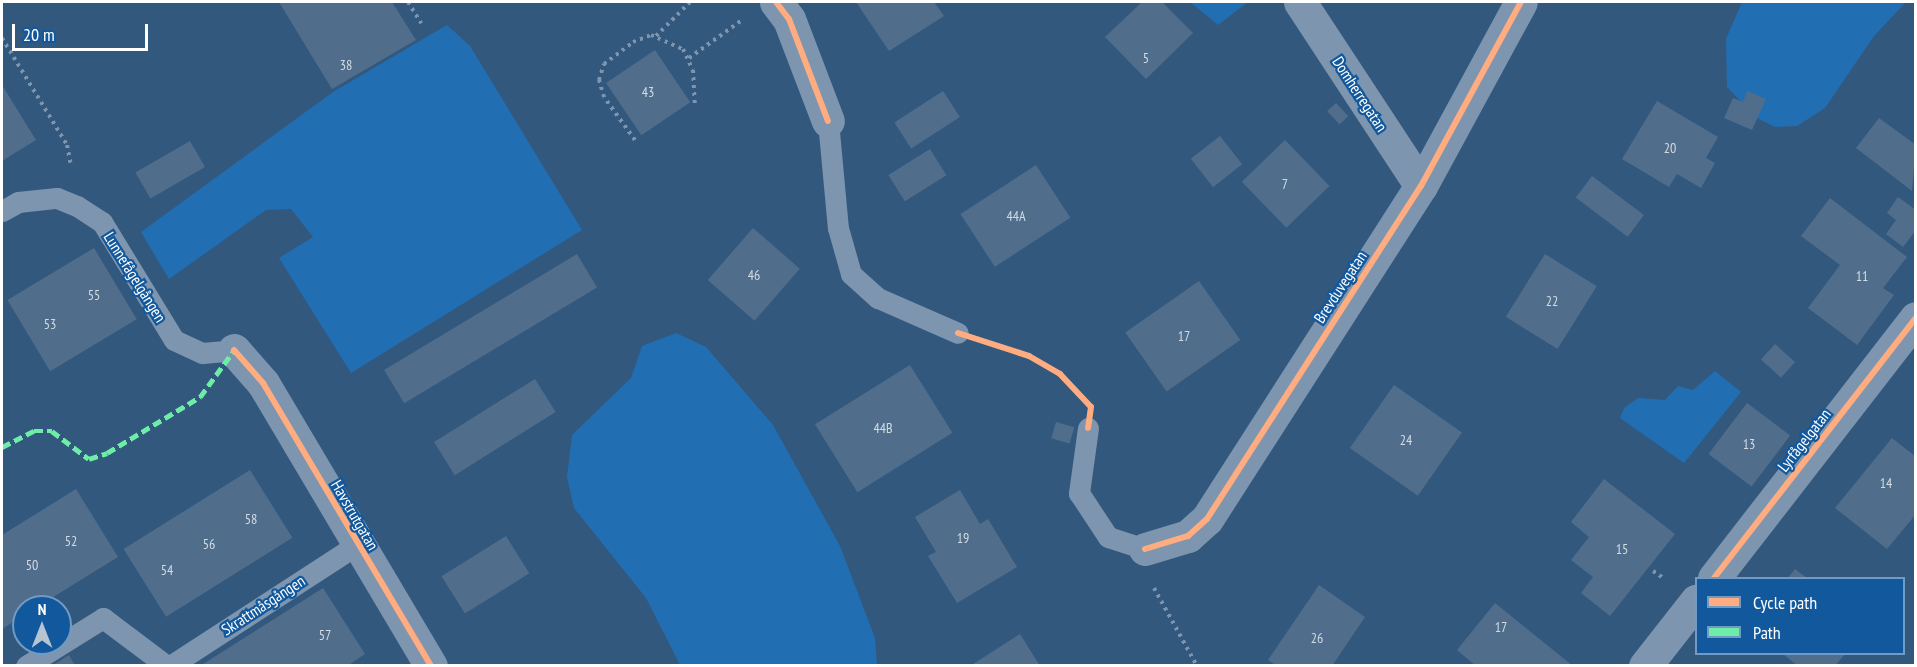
<!DOCTYPE html>
<meta charset="utf-8">
<style>
body{margin:0}
#map{position:relative;width:1917px;height:667px;overflow:hidden;background:#32587e;font-family:"PT Sans Narrow",sans-serif}
div>[style]{position:absolute}
.green>*{inset:0;background:#226eb2}
.building>*{inset:0;background:#506e8c;transform-origin:0 0}
.path>*{height:4px;margin-top:-2px;transform-origin:0;background:repeating-linear-gradient(90deg,#7d95ae 0 3px,transparent 0 7.5px)}
.lane>*{height:21px;margin:-10.5px;padding:0 10.5px;transform-origin:10.5px;border-radius:10.5px;background:#7d95ae}
.street>*{height:33px;margin:-16.5px;padding:0 16.5px;transform-origin:16.5px;border-radius:16.5px;background:#7d95ae}
.quiet>*{height:4.5px;margin-top:-2.25px;transform-origin:0;background:repeating-linear-gradient(90deg,#6deda7 0 9px,transparent 0 13.5px)}
.cycleway>*{height:6px;margin:-3px;padding:0 3px;transform-origin:3px;border-radius:3px;background:#ffac80}
span{translate:-50% -50%;white-space:nowrap;text-align:center;line-height:1.15;-webkit-text-stroke:4.5px #12589d;paint-order:stroke}
.number-label{font-size:14px;color:#d3dbe2}
.number-label span{-webkit-text-stroke-width:0}
.street-label{font-size:16px;color:#fff}
.frame{position:absolute;inset:0;border:3px solid #fff;pointer-events:none}
.legend{position:absolute;left:1695px;top:577px;width:210px;height:78px;box-sizing:border-box;background:#12589d;border:2px solid #719bc4;margin:0;padding:8px 10px;list-style:none;font-size:18px;color:#fff}
.legend li{display:flex;align-items:center;gap:12px;height:30px}
.legend b{width:30px;border:2px solid #719bc4}
.north{position:absolute;left:12px;top:595px;width:60px;height:60px;box-sizing:border-box;background:#12589d;border:2px solid #719bc4;border-radius:50%;rotate:0deg;font-size:16px;font-weight:700;line-height:24px;text-align:center;color:#fff}
.north::after{content:'';display:block;margin:auto;width:21px;height:27px;background:#b7c5d2;clip-path:polygon(50% 0,100% 100%,50% 72%,0 100%)}
.scale{position:absolute;left:12px;top:24px;width:136px;height:27px;box-sizing:border-box;border:3px solid #fff;border-top:0;padding-left:8px;font-size:18px;line-height:21px;white-space:nowrap;color:#fff;-webkit-text-stroke:4px #12589d;paint-order:stroke}
</style>
<div id="map">
<div class="green">
<div style="clip-path:polygon(1190px 2px,1248px 2px,1218px 25px)"></div>
<div style="clip-path:polygon(1742px 2px,1906px 2px,1874px 36px,1825px 108px,1797px 126px,1775px 127px,1757px 118px,1727px 87px,1726px 39px)"></div>
<div style="clip-path:polygon(447px 25px,470px 46px,582px 230px,351px 373px,279px 258px,313px 237px,291px 209px,266px 210px,169px 279px,141px 232px,333px 92px)"></div>
<div style="clip-path:polygon(676px 333px,706px 347px,773px 425px,840px 546px,875px 638px,877px 665px,680px 665px,646px 598px,574px 508px,567px 477px,572px 435px,631px 378px,642px 346px)"></div>
<div style="clip-path:polygon(1715px 371px,1741px 392px,1684px 463px,1620px 418px,1624px 408px,1638px 398px,1665px 400px,1678px 386px,1693px 390px)"></div>
</div>
<div class="building">
<div style="clip-path:polygon(279px 2px,392px 2px,416px 40px,332px 89px)"></div>
<div style="clip-path:polygon(856px 2px,934px 2px,944px 16px,889px 51px)"></div>
<div style="clip-path:polygon(1142px 2px,1162px 2px,1193px 33px,1146px 79px,1105px 37px)"></div>
<div style="left:655px;top:50px;width:63px;height:59px;rotate:56deg"></div>
<div style="clip-path:polygon(2px 85px,36px 140px,2px 161px)"></div>
<div style="left:943px;top:91px;width:31px;height:58px;rotate:57deg"></div>
<div style="clip-path:polygon(1747px 91px,1766px 99px,1752px 130px,1724px 118px,1733px 98px,1743px 102px)"></div>
<div style="clip-path:polygon(1657px 101px,1718px 137px,1706px 158px,1715px 163px,1701px 188px,1677px 174px,1669px 187px,1622px 159px)"></div>
<div style="left:1336px;top:103px;width:18px;height:12px;rotate:47deg"></div>
<div style="clip-path:polygon(1879px 118px,1916px 145px,1912px 191px,1856px 148px)"></div>
<div style="left:1220px;top:136px;width:36px;height:37px;rotate:52deg"></div>
<div style="left:1285px;top:140px;width:64px;height:60px;rotate:46deg"></div>
<div style="left:190px;top:141px;width:30px;height:63px;rotate:60deg"></div>
<div style="left:930px;top:149px;width:31px;height:49px;rotate:58deg"></div>
<div style="left:1036px;top:165px;width:63px;height:90px;rotate:57deg"></div>
<div style="left:1592px;top:176px;width:65px;height:27px;rotate:37deg"></div>
<div style="clip-path:polygon(1898px 197px,1916px 210px,1916px 230px,1903px 247px,1886px 234px,1896px 220px,1887px 213px)"></div>
<div style="clip-path:polygon(1830px 198px,1907px 257px,1883px 288px,1894px 295px,1857px 345px,1808px 308px,1840px 265px,1801px 236px)"></div>
<div style="left:753px;top:228px;width:62px;height:69px;rotate:41deg"></div>
<div style="left:94px;top:248px;width:83px;height:101px;rotate:59deg"></div>
<div style="left:577px;top:254px;width:39px;height:225px;rotate:59deg"></div>
<div style="left:1545px;top:254px;width:61px;height:74px;rotate:32deg"></div>
<div style="left:1199px;top:281px;width:72px;height:90px;rotate:55deg"></div>
<div style="left:1775px;top:344px;width:27px;height:21px;rotate:42deg"></div>
<div style="left:910px;top:365px;width:80px;height:112px;rotate:58deg"></div>
<div style="left:535px;top:379px;width:39px;height:119px;rotate:58deg"></div>
<div style="left:1394px;top:385px;width:83px;height:77px;rotate:35deg"></div>
<div style="left:1747px;top:403px;width:54px;height:64px;rotate:37deg"></div>
<div style="left:1056px;top:422px;width:19px;height:17px;rotate:16deg"></div>
<div style="clip-path:polygon(1892px 438px,1916px 457px,1916px 514px,1887px 549px,1835px 508px)"></div>
<div style="left:250px;top:470px;width:80px;height:149px;rotate:58deg"></div>
<div style="clip-path:polygon(1604px 479px,1675px 534px,1610px 616px,1581px 593px,1593px 577px,1571px 560px,1589px 537px,1571px 522px)"></div>
<div style="clip-path:polygon(76px 489px,118px 557px,37px 607px,24px 607px,24px 615px,2px 629px,2px 535px)"></div>
<div style="clip-path:polygon(960px 490px,980px 524px,988px 519px,1017px 567px,957px 603px,928px 556px,936px 552px,915px 517px)"></div>
<div style="left:506px;top:536px;width:44px;height:76px;rotate:58deg"></div>
<div style="clip-path:polygon(1795px 569px,1807px 578px,1788px 578px)"></div>
<div style="clip-path:polygon(1319px 585px,1365px 617px,1332px 666px,1277px 666px,1268px 660px)"></div>
<div style="clip-path:polygon(323px 588px,365px 654px,347px 666px,200px 666px)"></div>
<div style="clip-path:polygon(1495px 603px,1573px 666px,1476px 666px,1457px 650px)"></div>
<div style="clip-path:polygon(1020px 634px,1040px 666px,970px 666px)"></div>
<div style="clip-path:polygon(1783px 654px,1845px 654px,1835px 666px,1798px 666px)"></div>
<div style="clip-path:polygon(69px 655px,75px 666px,52px 666px)"></div>
</div>
<div class="path">
<div style="left:408px;top:2px;width:25px;rotate:58deg"></div>
<div style="left:656px;top:36px;width:48px;rotate:-45deg"></div>
<div style="left:2px;top:38px;width:125px;rotate:58.7deg"></div>
<div style="left:67px;top:145px;width:21px;rotate:79deg"></div>
<div style="left:689px;top:58px;width:65px;rotate:-35.6deg"></div>
<div style="left:635px;top:140px;width:53px;rotate:-125.8deg"></div>
<div style="left:604px;top:97px;width:18px;rotate:-106deg"></div>
<div style="left:599px;top:80px;width:17px;rotate:-73deg"></div>
<div style="left:604px;top:64px;width:36px;rotate:-37deg"></div>
<div style="left:633px;top:42px;width:19px;rotate:-21deg"></div>
<div style="left:651px;top:35px;width:35px;rotate:24deg"></div>
<div style="left:683px;top:49px;width:23px;rotate:65deg"></div>
<div style="left:693px;top:70px;width:35px;rotate:87deg"></div>
<div style="left:1653px;top:571px;width:11px;rotate:34deg"></div>
<div style="left:1154px;top:588px;width:89px;rotate:61.1deg"></div>
</div>
<div class="lane">
<div style="left:828px;top:121px;width:107px;rotate:84.7deg"></div>
<div style="left:838px;top:228px;width:48px;rotate:74.2deg"></div>
<div style="left:851px;top:274px;width:36px;rotate:42deg"></div>
<div style="left:878px;top:298px;width:87px;rotate:23.6deg"></div>
<div style="left:2px;top:211px;width:18px;rotate:-29deg"></div>
<div style="left:18px;top:202px;width:39px;rotate:-6deg"></div>
<div style="left:57px;top:198px;width:22px;rotate:22deg"></div>
<div style="left:77px;top:206px;width:30px;rotate:33deg"></div>
<div style="left:102px;top:222px;width:138px;rotate:58.6deg"></div>
<div style="left:174px;top:340px;width:31px;rotate:25deg"></div>
<div style="left:202px;top:353px;width:32px;rotate:-5deg"></div>
<div style="left:1088px;top:428px;width:66px;rotate:97.9deg"></div>
<div style="left:1079px;top:493px;width:53px;rotate:56.6deg"></div>
<div style="left:1108px;top:537px;width:39px;rotate:18deg"></div>
<div style="left:26px;top:666px;width:91px;rotate:-31.9deg"></div>
<div style="left:103px;top:618px;width:80px;rotate:36.9deg"></div>
<div style="left:170px;top:666px;width:222px;rotate:-33deg"></div>
</div>
<div class="street">
<div style="left:776px;top:2px;width:21px;rotate:53deg"></div>
<div style="left:789px;top:19px;width:109px;rotate:69.1deg"></div>
<div style="left:1300px;top:2px;width:220px;rotate:56.7deg"></div>
<div style="left:234px;top:350px;width:44px;rotate:48.7deg"></div>
<div style="left:263px;top:383px;width:329px;rotate:59.3deg"></div>
<div style="left:1145px;top:549px;width:45px;rotate:-16.8deg"></div>
<div style="left:1188px;top:536px;width:25px;rotate:-42deg"></div>
<div style="left:1207px;top:519px;width:396px;rotate:-57.3deg"></div>
<div style="left:1421px;top:186px;width:209px;rotate:-61.5deg"></div>
<div style="left:1714px;top:578px;width:329px;rotate:-52.2deg"></div>
<div style="left:1645px;top:666px;width:83px;rotate:-51.9deg"></div>
</div>
<div class="quiet">
<div style="left:2px;top:447px;width:36px;rotate:-27deg"></div>
<div style="left:34px;top:431px;width:18px"></div>
<div style="left:52px;top:431px;width:46px;rotate:37.1deg"></div>
<div style="left:89px;top:459px;width:19px;rotate:-18deg"></div>
<div style="left:107px;top:453px;width:109px;rotate:-31.1deg"></div>
<div style="left:200px;top:397px;width:58px;rotate:-54.1deg"></div>
</div>
<div class="cycleway">
<div style="left:776px;top:2px;width:21px;rotate:53deg"></div>
<div style="left:789px;top:19px;width:109px;rotate:69.1deg"></div>
<div style="left:958px;top:333px;width:75px;rotate:17.9deg"></div>
<div style="left:1029px;top:356px;width:36px;rotate:30deg"></div>
<div style="left:1060px;top:374px;width:45px;rotate:46.8deg"></div>
<div style="left:1091px;top:407px;width:21px;rotate:98deg"></div>
<div style="left:234px;top:350px;width:44px;rotate:48.7deg"></div>
<div style="left:263px;top:383px;width:329px;rotate:59.3deg"></div>
<div style="left:1145px;top:549px;width:45px;rotate:-16.8deg"></div>
<div style="left:1188px;top:536px;width:25px;rotate:-42deg"></div>
<div style="left:1207px;top:519px;width:396px;rotate:-57.3deg"></div>
<div style="left:1421px;top:186px;width:209px;rotate:-61.5deg"></div>
<div style="left:1714px;top:578px;width:329px;rotate:-52.2deg"></div>
</div>
<div class="number-label">
<span style="left:1146px;top:58px">5</span>
<span style="left:346px;top:65px">38</span>
<span style="left:648px;top:92px">43</span>
<span style="left:1670px;top:148px">20</span>
<span style="left:1285px;top:184px">7</span>
<span style="left:1016px;top:216px">44A</span>
<span style="left:754px;top:275px">46</span>
<span style="left:1862px;top:276px">11</span>
<span style="left:94px;top:295px">55</span>
<span style="left:1552px;top:301px">22</span>
<span style="left:50px;top:324px">53</span>
<span style="left:1184px;top:336px">17</span>
<span style="left:883px;top:428px">44B</span>
<span style="left:1406px;top:440px">24</span>
<span style="left:1749px;top:444px">13</span>
<span style="left:1886px;top:483px">14</span>
<span style="left:251px;top:519px">58</span>
<span style="left:963px;top:538px">19</span>
<span style="left:71px;top:541px">52</span>
<span style="left:209px;top:544px">56</span>
<span style="left:1622px;top:549px">15</span>
<span style="left:32px;top:565px">50</span>
<span style="left:167px;top:570px">54</span>
<span style="left:1501px;top:627px">17</span>
<span style="left:325px;top:635px">57</span>
<span style="left:1317px;top:638px">26</span>
</div>
<div class="street-label">
<span style="left:1360px;top:94px;rotate:57deg">Domherregatan</span>
<span style="left:135px;top:277px;rotate:58deg">Lunnefågelgången</span>
<span style="left:1340px;top:287px;rotate:-57deg">Brevduvegatan</span>
<span style="left:1804px;top:440px;rotate:-52deg">Lyrfågelgatan</span>
<span style="left:355px;top:515px;rotate:60deg">Havstrutgatan</span>
<span style="left:263px;top:605px;rotate:-33deg">Skrattmåsgången</span>
</div>
<div class="frame"></div>
<ul class="legend">
<li><b style="height:8px;background:#ffac80"></b>Cycle path</li>
<li><b style="height:8px;background:#6deda7"></b>Path</li>
</ul>
<div class="north">N</div>
<div class="scale">20 m</div>
</div>
